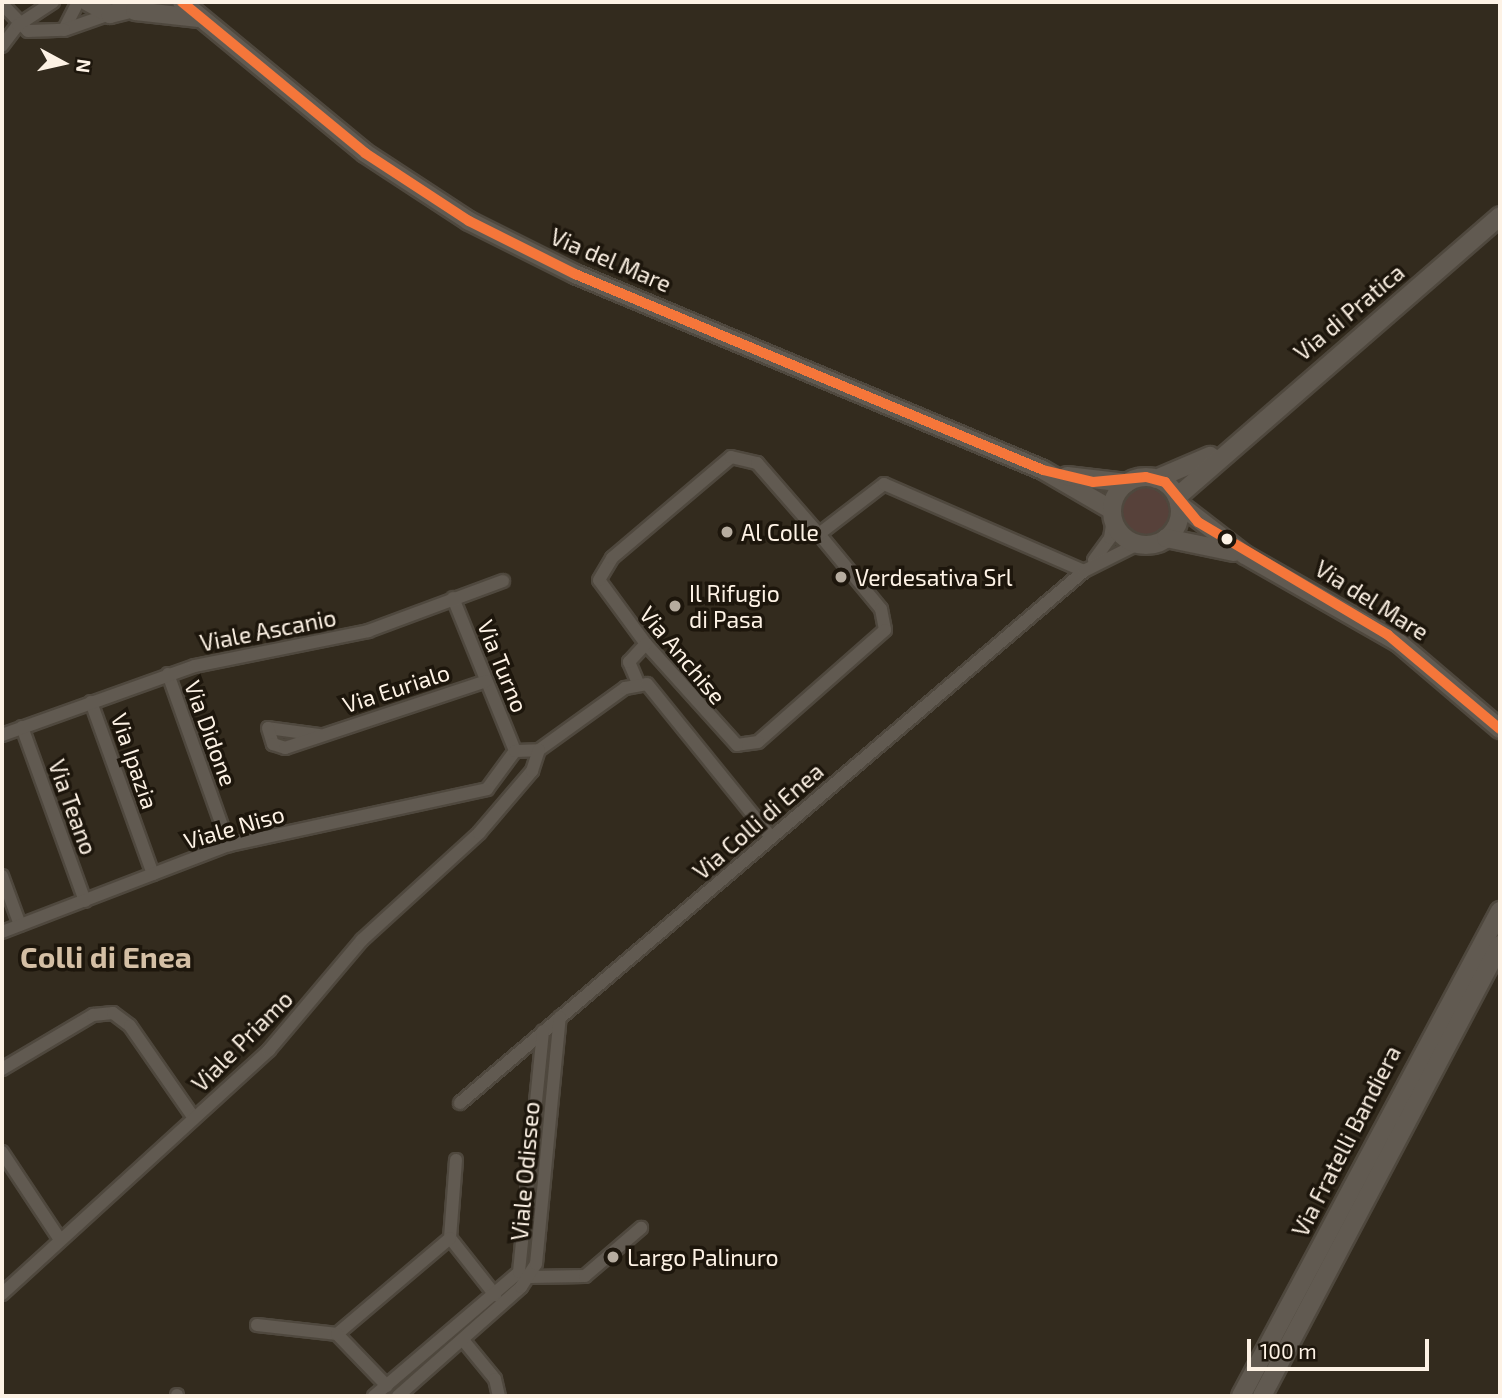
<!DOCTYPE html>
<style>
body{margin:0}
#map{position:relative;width:1502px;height:1398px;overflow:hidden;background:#332b1e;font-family:"Exo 2",sans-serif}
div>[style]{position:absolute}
.green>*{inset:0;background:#57413a}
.round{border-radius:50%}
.roads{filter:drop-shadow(2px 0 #4f483e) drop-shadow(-2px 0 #4f483e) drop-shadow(0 2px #4f483e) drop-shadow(0 -2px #4f483e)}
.street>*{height:12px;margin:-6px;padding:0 6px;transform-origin:6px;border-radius:6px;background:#615a51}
.secondary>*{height:18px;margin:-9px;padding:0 9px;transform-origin:9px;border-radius:9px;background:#615a51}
.secondary>.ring{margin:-9px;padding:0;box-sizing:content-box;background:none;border:18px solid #615a51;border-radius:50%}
.bus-1>*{height:10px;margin:-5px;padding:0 5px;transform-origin:5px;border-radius:5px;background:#f5763a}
.dots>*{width:19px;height:19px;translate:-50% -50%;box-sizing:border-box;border:4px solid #1d160c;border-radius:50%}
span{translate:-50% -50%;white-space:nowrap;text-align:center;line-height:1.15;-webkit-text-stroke:7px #1d160c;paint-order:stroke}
.street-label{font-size:23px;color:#fdf2e5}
.poi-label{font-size:23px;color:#fdf2e5}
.left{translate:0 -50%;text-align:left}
.district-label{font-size:30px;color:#d4bfa5;font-weight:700}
.frame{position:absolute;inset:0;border:4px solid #fdf2e5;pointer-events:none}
.north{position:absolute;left:28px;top:28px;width:70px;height:70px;-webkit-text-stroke:5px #1d160c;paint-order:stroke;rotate:98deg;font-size:19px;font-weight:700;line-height:28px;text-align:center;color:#fdf2e5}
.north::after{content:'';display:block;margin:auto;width:24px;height:32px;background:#fdf2e5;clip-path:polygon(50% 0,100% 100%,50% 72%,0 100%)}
.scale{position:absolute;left:1247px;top:1339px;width:182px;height:32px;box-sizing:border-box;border:4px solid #fdf2e5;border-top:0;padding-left:9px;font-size:21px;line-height:24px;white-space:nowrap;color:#fdf2e5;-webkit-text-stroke:5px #1d160c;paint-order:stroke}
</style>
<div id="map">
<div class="green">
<div class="round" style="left:1118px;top:483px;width:56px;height:56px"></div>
</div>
<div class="roads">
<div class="street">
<div style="left:78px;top:2px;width:31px;rotate:117deg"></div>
<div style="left:64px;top:30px;width:49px;rotate:-19.2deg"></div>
<div style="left:2px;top:4px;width:37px;rotate:46deg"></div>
<div style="left:28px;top:31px;width:36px;rotate:-2deg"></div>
<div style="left:2px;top:46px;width:26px;rotate:-53deg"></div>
<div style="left:18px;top:25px;width:42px;rotate:-33.3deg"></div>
<div style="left:819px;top:534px;width:97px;rotate:50.4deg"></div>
<div style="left:881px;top:609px;width:21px;rotate:79deg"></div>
<div style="left:885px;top:630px;width:169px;rotate:138.6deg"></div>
<div style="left:758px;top:742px;width:21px;rotate:172deg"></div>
<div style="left:737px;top:745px;width:136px;rotate:-132deg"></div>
<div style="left:646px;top:644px;width:79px;rotate:-126.3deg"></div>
<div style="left:599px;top:580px;width:26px;rotate:-59deg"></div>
<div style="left:612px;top:558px;width:156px;rotate:-40.3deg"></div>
<div style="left:731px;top:457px;width:27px;rotate:13deg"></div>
<div style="left:757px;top:463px;width:94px;rotate:48.9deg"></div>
<div style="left:819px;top:534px;width:82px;rotate:-37.6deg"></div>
<div style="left:884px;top:484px;width:218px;rotate:23.5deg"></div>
<div style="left:1094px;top:560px;width:27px;rotate:-54deg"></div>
<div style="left:1110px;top:538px;width:19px;rotate:-81deg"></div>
<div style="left:453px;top:598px;width:165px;rotate:67.9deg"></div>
<div style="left:168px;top:674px;width:182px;rotate:70.4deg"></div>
<div style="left:638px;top:683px;width:23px;rotate:-113deg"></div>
<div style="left:629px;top:662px;width:25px;rotate:-47deg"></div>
<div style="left:91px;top:702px;width:183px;rotate:70.2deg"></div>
<div style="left:22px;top:727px;width:185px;rotate:70.1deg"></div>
<div style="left:2px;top:735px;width:205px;rotate:-19.7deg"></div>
<div style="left:195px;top:666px;width:177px;rotate:-11.4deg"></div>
<div style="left:368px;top:631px;width:144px;rotate:-20.3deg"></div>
<div style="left:319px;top:735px;width:51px;rotate:-172.2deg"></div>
<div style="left:268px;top:728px;width:17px;rotate:73deg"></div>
<div style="left:273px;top:744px;width:13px;rotate:18deg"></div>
<div style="left:285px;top:748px;width:212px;rotate:-18.4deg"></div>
<div style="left:539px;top:750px;width:106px;rotate:-35.8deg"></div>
<div style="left:625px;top:688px;width:22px;rotate:-10deg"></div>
<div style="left:647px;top:684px;width:196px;rotate:51deg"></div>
<div style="left:487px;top:789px;width:47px;rotate:-53.6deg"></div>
<div style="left:515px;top:751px;width:24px;rotate:-2deg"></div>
<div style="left:2px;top:876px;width:52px;rotate:69.8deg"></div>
<div style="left:2px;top:932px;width:243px;rotate:-21deg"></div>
<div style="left:229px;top:845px;width:264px;rotate:-12.2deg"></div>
<div style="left:2px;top:1069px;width:106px;rotate:-30.7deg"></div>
<div style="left:93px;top:1015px;width:20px;rotate:-6deg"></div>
<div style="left:113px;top:1013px;width:21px;rotate:37deg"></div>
<div style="left:130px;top:1026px;width:112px;rotate:55.2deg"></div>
<div style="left:460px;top:1103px;width:820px;rotate:-40.45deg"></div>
<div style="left:1084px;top:571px;width:60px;rotate:-26.6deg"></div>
<div style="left:2px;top:1152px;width:103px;rotate:56.5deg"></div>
<div style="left:456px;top:1160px;width:78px;rotate:94.4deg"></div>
<div style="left:450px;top:1238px;width:73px;rotate:51.7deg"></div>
<div style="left:530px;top:1277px;width:55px;rotate:-1deg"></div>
<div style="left:585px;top:1276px;width:74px;rotate:-40.6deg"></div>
<div style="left:2px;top:1294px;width:362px;rotate:-42.4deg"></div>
<div style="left:269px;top:1050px;width:144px;rotate:-49.8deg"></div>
<div style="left:362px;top:940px;width:159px;rotate:-42.4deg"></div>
<div style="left:479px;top:833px;width:82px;rotate:-49.5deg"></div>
<div style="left:532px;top:771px;width:22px;rotate:-72deg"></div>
<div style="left:257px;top:1325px;width:81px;rotate:6.4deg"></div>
<div style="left:337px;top:1334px;width:148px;rotate:-40.3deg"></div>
<div style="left:337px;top:1334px;width:72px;rotate:46.1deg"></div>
<div style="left:463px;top:1340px;width:50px;rotate:50.6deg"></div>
<div style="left:495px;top:1379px;width:17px;rotate:77deg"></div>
<div style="left:177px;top:1396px;width:1px;rotate:-90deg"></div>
<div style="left:374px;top:1396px;width:191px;rotate:-40.5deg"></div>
<div style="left:519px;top:1272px;width:242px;rotate:-84.3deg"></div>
<div style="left:398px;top:1396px;width:164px;rotate:-41.5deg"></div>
<div style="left:521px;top:1287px;width:27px;rotate:-57deg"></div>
<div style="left:536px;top:1264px;width:248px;rotate:-84.5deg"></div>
</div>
<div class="secondary">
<div style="left:88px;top:2px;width:25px;rotate:29deg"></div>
<div style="left:110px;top:14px;width:36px;rotate:-14deg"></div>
<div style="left:182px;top:2px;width:237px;rotate:39.5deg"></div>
<div style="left:365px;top:153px;width:124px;rotate:33.2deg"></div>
<div style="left:469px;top:221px;width:119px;rotate:26.6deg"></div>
<div style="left:575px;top:274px;width:507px;rotate:22.72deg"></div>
<div style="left:1043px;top:470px;width:80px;rotate:30.1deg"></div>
<div style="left:135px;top:11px;width:62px;rotate:6.4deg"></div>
<div style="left:1067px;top:476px;width:60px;rotate:6.7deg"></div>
<div class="ring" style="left:1112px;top:477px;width:50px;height:50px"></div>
<div style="left:1156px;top:479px;width:59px;rotate:-23.1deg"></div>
<div style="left:1177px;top:497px;width:428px;rotate:-41deg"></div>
<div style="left:1179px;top:504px;width:83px;rotate:37.7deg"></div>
<div style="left:1245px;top:555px;width:177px;rotate:29.7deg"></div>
<div style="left:1399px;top:643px;width:133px;rotate:40.4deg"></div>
<div style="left:1166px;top:538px;width:69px;rotate:11.6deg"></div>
<div style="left:1241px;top:1396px;width:550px;rotate:-61.9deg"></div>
<div style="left:1262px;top:1396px;width:510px;rotate:-62.18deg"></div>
</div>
</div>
<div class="bus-1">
<div style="left:182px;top:2px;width:237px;rotate:39.5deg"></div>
<div style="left:365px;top:153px;width:124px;rotate:33.2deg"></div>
<div style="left:469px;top:221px;width:119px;rotate:26.6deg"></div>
<div style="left:575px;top:274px;width:507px;rotate:22.72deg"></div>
<div style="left:1043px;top:470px;width:51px;rotate:13.5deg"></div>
<div style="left:1093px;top:482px;width:53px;rotate:-5.4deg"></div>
<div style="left:1146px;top:477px;width:20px;rotate:15deg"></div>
<div style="left:1165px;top:482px;width:52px;rotate:50.5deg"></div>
<div style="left:1198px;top:522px;width:221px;rotate:30.7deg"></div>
<div style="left:1388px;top:635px;width:146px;rotate:40deg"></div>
</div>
<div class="dots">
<div style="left:727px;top:532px;background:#b6ac9f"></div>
<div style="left:1227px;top:539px;background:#fdf2e5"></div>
<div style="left:841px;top:577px;background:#b6ac9f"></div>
<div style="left:675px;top:606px;background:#b6ac9f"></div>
<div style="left:613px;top:1257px;background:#b6ac9f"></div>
</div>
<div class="street-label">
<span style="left:611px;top:260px;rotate:23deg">Via del Mare</span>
<span style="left:1349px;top:312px;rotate:-40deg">Via di Pratica</span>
<span style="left:1372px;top:600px;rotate:32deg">Via del Mare</span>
<span style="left:268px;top:630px;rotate:-11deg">Viale Ascanio</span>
<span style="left:683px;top:655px;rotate:50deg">Via Anchise</span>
<span style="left:503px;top:666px;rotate:68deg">Via Turno</span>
<span style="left:396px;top:688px;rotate:-18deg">Via Eurialo</span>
<span style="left:211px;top:733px;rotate:70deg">Via Didone</span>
<span style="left:135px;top:761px;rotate:71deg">Via Ipazia</span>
<span style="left:73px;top:807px;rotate:70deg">Via Teano</span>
<span style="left:758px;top:821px;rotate:-41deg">Via Colli di Enea</span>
<span style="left:234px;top:827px;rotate:-16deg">Viale Niso</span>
<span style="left:242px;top:1041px;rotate:-45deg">Viale Priamo</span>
<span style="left:1346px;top:1141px;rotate:-63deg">Via Fratelli Bandiera</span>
<span style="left:525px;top:1171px;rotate:-85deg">Viale Odisseo</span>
</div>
<div class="poi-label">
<span class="left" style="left:741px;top:532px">Al Colle</span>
<span class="left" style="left:855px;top:577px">Verdesativa Srl</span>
<span class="left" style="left:689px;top:606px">Il Rifugio<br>di Pasa</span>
<span class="left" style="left:627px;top:1257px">Largo Palinuro</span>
</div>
<div class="district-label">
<span style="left:106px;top:956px">Colli di Enea</span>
</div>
<div class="frame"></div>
<div class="north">N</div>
<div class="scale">100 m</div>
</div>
